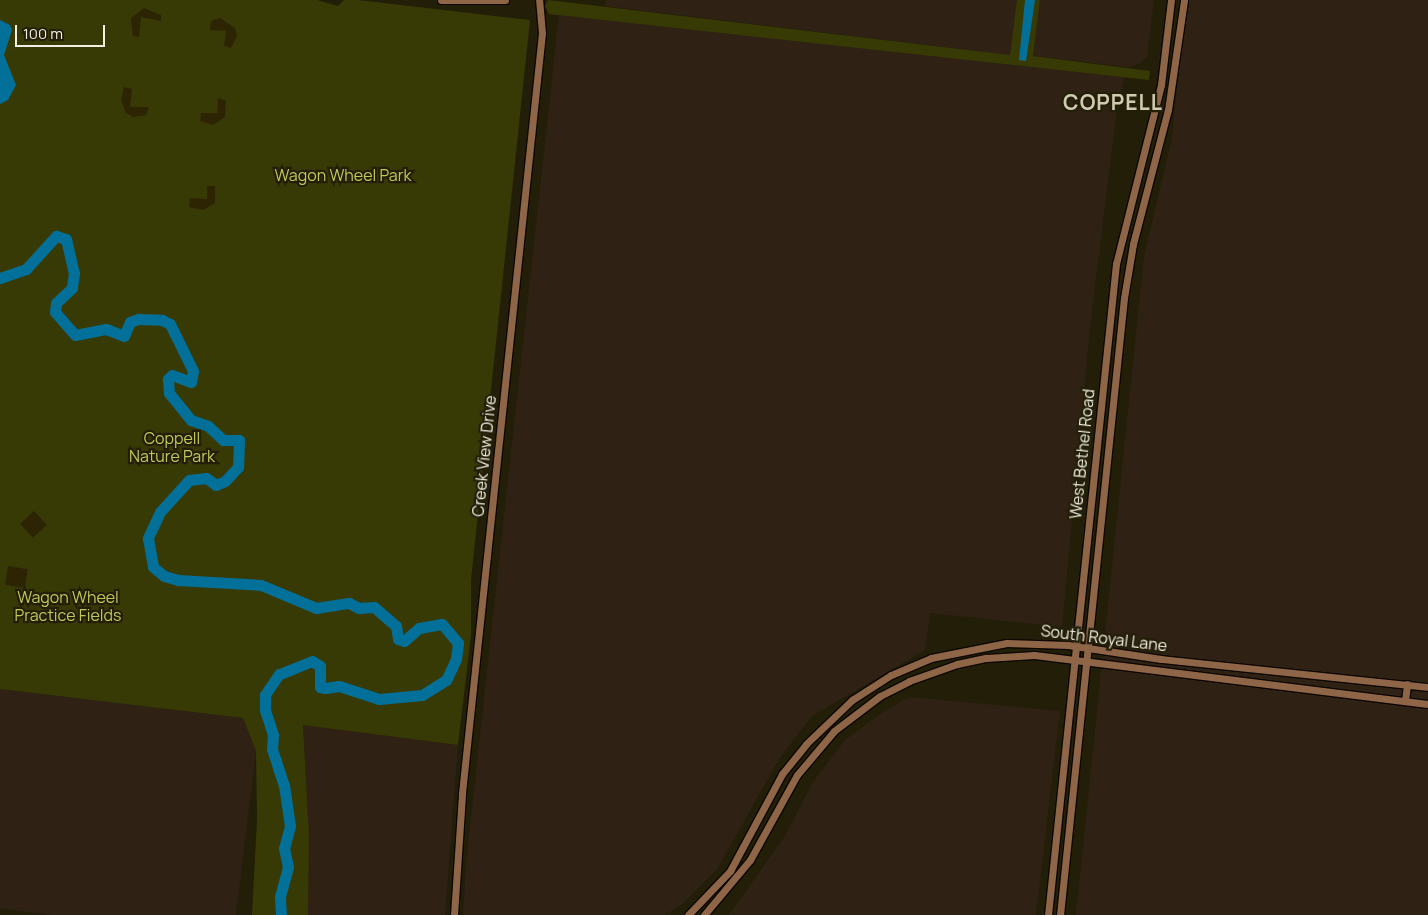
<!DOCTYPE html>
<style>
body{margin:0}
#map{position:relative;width:1428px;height:915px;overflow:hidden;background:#221e08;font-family:Manrope,sans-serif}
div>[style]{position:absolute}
.industrial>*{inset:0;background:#2f2215}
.green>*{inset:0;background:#383a06}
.sand>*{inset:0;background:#2c2403;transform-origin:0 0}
.water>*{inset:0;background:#037099}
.river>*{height:11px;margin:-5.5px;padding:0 5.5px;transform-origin:5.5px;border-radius:5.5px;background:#037099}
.roads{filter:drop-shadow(1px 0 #0c0700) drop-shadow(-1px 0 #0c0700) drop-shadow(0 1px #0c0700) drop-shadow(0 -1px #0c0700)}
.secondary>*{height:7px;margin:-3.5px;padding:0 3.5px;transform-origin:3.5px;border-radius:3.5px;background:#8f6548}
span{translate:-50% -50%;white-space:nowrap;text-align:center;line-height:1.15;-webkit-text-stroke:4.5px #221e08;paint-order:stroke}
.park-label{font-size:16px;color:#c1c858}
.street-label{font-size:16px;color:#f2efe2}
.district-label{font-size:21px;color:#d0cbb0;font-weight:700;letter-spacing:1px}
.scale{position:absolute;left:15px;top:25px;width:90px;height:22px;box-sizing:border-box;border:2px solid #f2efe2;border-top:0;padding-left:6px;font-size:15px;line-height:18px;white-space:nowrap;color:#f2efe2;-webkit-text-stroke:4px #221e08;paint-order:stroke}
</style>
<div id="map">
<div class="industrial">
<div style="clip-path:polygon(606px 0,1017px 0,1010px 55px,605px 6px)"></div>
<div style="clip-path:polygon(1040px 0,1154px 0,1147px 57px,1139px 64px,1128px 67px,1033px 56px)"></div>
<div style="clip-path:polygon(1187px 0,1428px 0,1428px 915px,1076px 915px,1144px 256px,1171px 143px)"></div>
<div style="clip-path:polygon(559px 15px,1124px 77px,1116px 117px,1090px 327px,1062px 627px,930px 613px,925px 650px,812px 716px,781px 756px,717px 869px,681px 905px,665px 915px,463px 915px,467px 854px)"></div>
<div style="clip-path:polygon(0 689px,243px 718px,256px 751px,236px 915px,50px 915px,0 908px)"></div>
<div style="clip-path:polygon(909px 697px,1060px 711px,1036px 915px,729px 915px,785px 836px,813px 782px,845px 740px,883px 712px)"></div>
<div style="clip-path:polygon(303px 725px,458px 745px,445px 915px,308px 915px,309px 836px)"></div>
</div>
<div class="green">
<div style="clip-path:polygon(0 0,317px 0,338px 6px,344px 0,358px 0,530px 20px,471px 580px,471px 635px,458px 745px,303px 725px,309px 836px,308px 915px,252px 915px,257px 820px,256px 751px,243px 718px,0 689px)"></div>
<div style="clip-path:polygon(548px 0,1010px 55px,1017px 0,1040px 0,1033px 56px,1150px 71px,1149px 80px,549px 14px,545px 6px)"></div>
</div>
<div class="sand">
<div style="clip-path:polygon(144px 8px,161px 15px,161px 21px,141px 17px,139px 37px,133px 36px,131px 18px)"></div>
<div style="clip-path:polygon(220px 18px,235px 28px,237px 36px,231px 48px,224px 46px,226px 31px,210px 30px,211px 21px)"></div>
<div style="clip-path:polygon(124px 87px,132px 89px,130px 107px,149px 107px,146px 115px,133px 117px,126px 113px,121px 100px)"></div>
<div style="clip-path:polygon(218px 98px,226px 101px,225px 117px,213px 125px,200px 121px,201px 113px,217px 113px)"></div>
<div style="clip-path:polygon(207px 186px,215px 186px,215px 203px,203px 210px,189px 207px,190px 198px,207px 199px)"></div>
<div style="left:34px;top:511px;width:19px;height:19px;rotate:47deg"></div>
<div style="left:8px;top:566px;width:20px;height:19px;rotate:9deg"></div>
</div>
<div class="water">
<div style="clip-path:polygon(1025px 0,1035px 0,1026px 61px,1019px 60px)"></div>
<div style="clip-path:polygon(0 20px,10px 25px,12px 30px,4px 55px,16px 85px,8px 100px,0 104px)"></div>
</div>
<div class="river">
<div style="left:0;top:278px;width:28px;rotate:-19deg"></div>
<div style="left:26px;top:269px;width:45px;rotate:-47.7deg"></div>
<div style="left:56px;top:236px;width:10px;rotate:17deg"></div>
<div style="left:66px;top:239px;width:35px;rotate:77deg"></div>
<div style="left:74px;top:273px;width:15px;rotate:98deg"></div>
<div style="left:72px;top:288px;width:22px;rotate:137deg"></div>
<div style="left:56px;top:303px;width:9px;rotate:96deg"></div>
<div style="left:55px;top:312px;width:30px;rotate:49deg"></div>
<div style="left:75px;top:335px;width:32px;rotate:-11deg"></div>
<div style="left:106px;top:329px;width:19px;rotate:21deg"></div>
<div style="left:124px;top:336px;width:15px;rotate:-67deg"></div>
<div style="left:130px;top:322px;width:9px;rotate:-21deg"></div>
<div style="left:138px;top:319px;width:24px;rotate:2deg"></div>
<div style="left:162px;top:320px;width:9px;rotate:27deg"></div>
<div style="left:170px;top:324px;width:52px;rotate:63.9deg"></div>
<div style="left:193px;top:371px;width:11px;rotate:100deg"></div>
<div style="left:191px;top:382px;width:20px;rotate:-160deg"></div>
<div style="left:172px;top:375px;width:6px;rotate:135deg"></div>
<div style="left:168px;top:379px;width:14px;rotate:86deg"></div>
<div style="left:169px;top:393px;width:35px;rotate:51deg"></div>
<div style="left:191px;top:420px;width:18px;rotate:19deg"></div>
<div style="left:208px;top:426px;width:21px;rotate:43deg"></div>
<div style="left:223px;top:440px;width:16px"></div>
<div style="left:239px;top:440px;width:27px;rotate:92deg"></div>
<div style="left:238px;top:467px;width:19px;rotate:133deg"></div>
<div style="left:225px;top:481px;width:10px;rotate:156deg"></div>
<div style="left:216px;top:485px;width:12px;rotate:-145deg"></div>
<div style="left:206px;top:478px;width:17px;rotate:173deg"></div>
<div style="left:189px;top:480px;width:43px;rotate:132.2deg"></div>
<div style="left:160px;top:512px;width:29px;rotate:115deg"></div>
<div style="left:148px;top:538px;width:29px;rotate:80deg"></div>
<div style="left:153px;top:567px;width:14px;rotate:39deg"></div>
<div style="left:164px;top:576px;width:15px;rotate:16deg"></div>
<div style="left:178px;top:580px;width:83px;rotate:3.4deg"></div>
<div style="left:261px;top:585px;width:60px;rotate:22.7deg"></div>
<div style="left:316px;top:608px;width:33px;rotate:-9deg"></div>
<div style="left:349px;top:603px;width:11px;rotate:27deg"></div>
<div style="left:359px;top:608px;width:15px;rotate:-4deg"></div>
<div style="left:374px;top:607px;width:29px;rotate:41deg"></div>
<div style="left:396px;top:626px;width:13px;rotate:81deg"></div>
<div style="left:398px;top:639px;width:6px;rotate:18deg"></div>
<div style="left:404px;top:641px;width:20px;rotate:-41deg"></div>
<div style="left:419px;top:628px;width:23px;rotate:-10deg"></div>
<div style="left:442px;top:624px;width:25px;rotate:50deg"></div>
<div style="left:458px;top:643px;width:16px;rotate:97deg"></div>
<div style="left:456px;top:659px;width:23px;rotate:115deg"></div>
<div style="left:446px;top:680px;width:28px;rotate:148deg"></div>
<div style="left:422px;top:695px;width:43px;rotate:174.7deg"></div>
<div style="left:379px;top:699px;width:42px;rotate:-162deg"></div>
<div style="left:339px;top:686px;width:14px;rotate:172deg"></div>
<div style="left:325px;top:688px;width:5px;rotate:-169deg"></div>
<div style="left:320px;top:687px;width:21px;rotate:-90deg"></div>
<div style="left:320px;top:666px;width:9px;rotate:-148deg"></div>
<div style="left:312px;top:661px;width:35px;rotate:158deg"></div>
<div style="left:279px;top:674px;width:25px;rotate:124deg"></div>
<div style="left:265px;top:695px;width:15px;rotate:90deg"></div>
<div style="left:265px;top:710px;width:26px;rotate:72deg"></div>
<div style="left:273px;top:735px;width:14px;rotate:94deg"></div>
<div style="left:272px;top:749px;width:38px;rotate:72deg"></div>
<div style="left:284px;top:785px;width:41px;rotate:81.7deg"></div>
<div style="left:290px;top:826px;width:23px;rotate:105deg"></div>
<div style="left:284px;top:848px;width:19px;rotate:78deg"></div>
<div style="left:288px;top:867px;width:31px;rotate:105deg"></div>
<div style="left:280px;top:897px;width:18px;rotate:87deg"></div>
</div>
<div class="roads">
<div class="secondary">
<div style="left:441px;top:0;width:64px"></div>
<div style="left:1405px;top:701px;width:17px;rotate:-83deg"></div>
<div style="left:454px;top:915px;width:122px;rotate:-86.2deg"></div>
<div style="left:462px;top:793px;width:764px;rotate:-83.99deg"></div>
<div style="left:542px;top:33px;width:33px;rotate:-95deg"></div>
<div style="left:688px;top:915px;width:61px;rotate:-46.3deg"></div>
<div style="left:730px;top:871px;width:110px;rotate:-61.8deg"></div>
<div style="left:782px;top:774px;width:38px;rotate:-51deg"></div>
<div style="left:806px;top:744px;width:64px;rotate:-43.7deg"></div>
<div style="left:852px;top:700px;width:46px;rotate:-32.7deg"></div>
<div style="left:891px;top:675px;width:43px;rotate:-23deg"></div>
<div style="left:931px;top:658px;width:77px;rotate:-11.2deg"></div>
<div style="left:1007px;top:643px;width:61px;rotate:1.9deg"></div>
<div style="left:1068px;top:645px;width:94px;rotate:8.6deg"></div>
<div style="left:1161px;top:659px;width:268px;rotate:6deg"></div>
<div style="left:704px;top:915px;width:72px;rotate:-50.1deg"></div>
<div style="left:750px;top:860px;width:97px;rotate:-61.1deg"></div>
<div style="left:797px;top:775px;width:57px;rotate:-49.9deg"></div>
<div style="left:834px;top:731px;width:58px;rotate:-37.3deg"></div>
<div style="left:880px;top:696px;width:33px;rotate:-27deg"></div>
<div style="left:909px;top:681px;width:51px;rotate:-19.5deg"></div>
<div style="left:957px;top:664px;width:30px;rotate:-12deg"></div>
<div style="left:986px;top:658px;width:48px;rotate:-3.6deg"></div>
<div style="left:1034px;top:655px;width:397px;rotate:7.1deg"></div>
<div style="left:1048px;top:915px;width:655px;rotate:-84.04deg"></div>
<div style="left:1116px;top:264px;width:185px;rotate:-75.9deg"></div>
<div style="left:1161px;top:85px;width:86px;rotate:-83.3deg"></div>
<div style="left:1060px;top:915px;width:620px;rotate:-84.08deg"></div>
<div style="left:1124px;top:298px;width:55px;rotate:-80.5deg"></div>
<div style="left:1133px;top:244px;width:138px;rotate:-75.4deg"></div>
<div style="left:1168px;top:110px;width:111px;rotate:-81.7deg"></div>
</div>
</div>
<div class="park-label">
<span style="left:343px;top:175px">Wagon Wheel Park</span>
<span style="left:172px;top:447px">Coppell<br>Nature Park</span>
<span style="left:68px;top:606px">Wagon Wheel<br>Practice Fields</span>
</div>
<div class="street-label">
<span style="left:1082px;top:454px;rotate:-84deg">West Bethel Road</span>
<span style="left:484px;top:456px;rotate:-84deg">Creek View Drive</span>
<span style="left:1104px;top:638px;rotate:7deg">South Royal Lane</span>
</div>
<div class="district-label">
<span style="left:1113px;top:102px">COPPELL</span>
</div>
<div class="scale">100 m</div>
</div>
